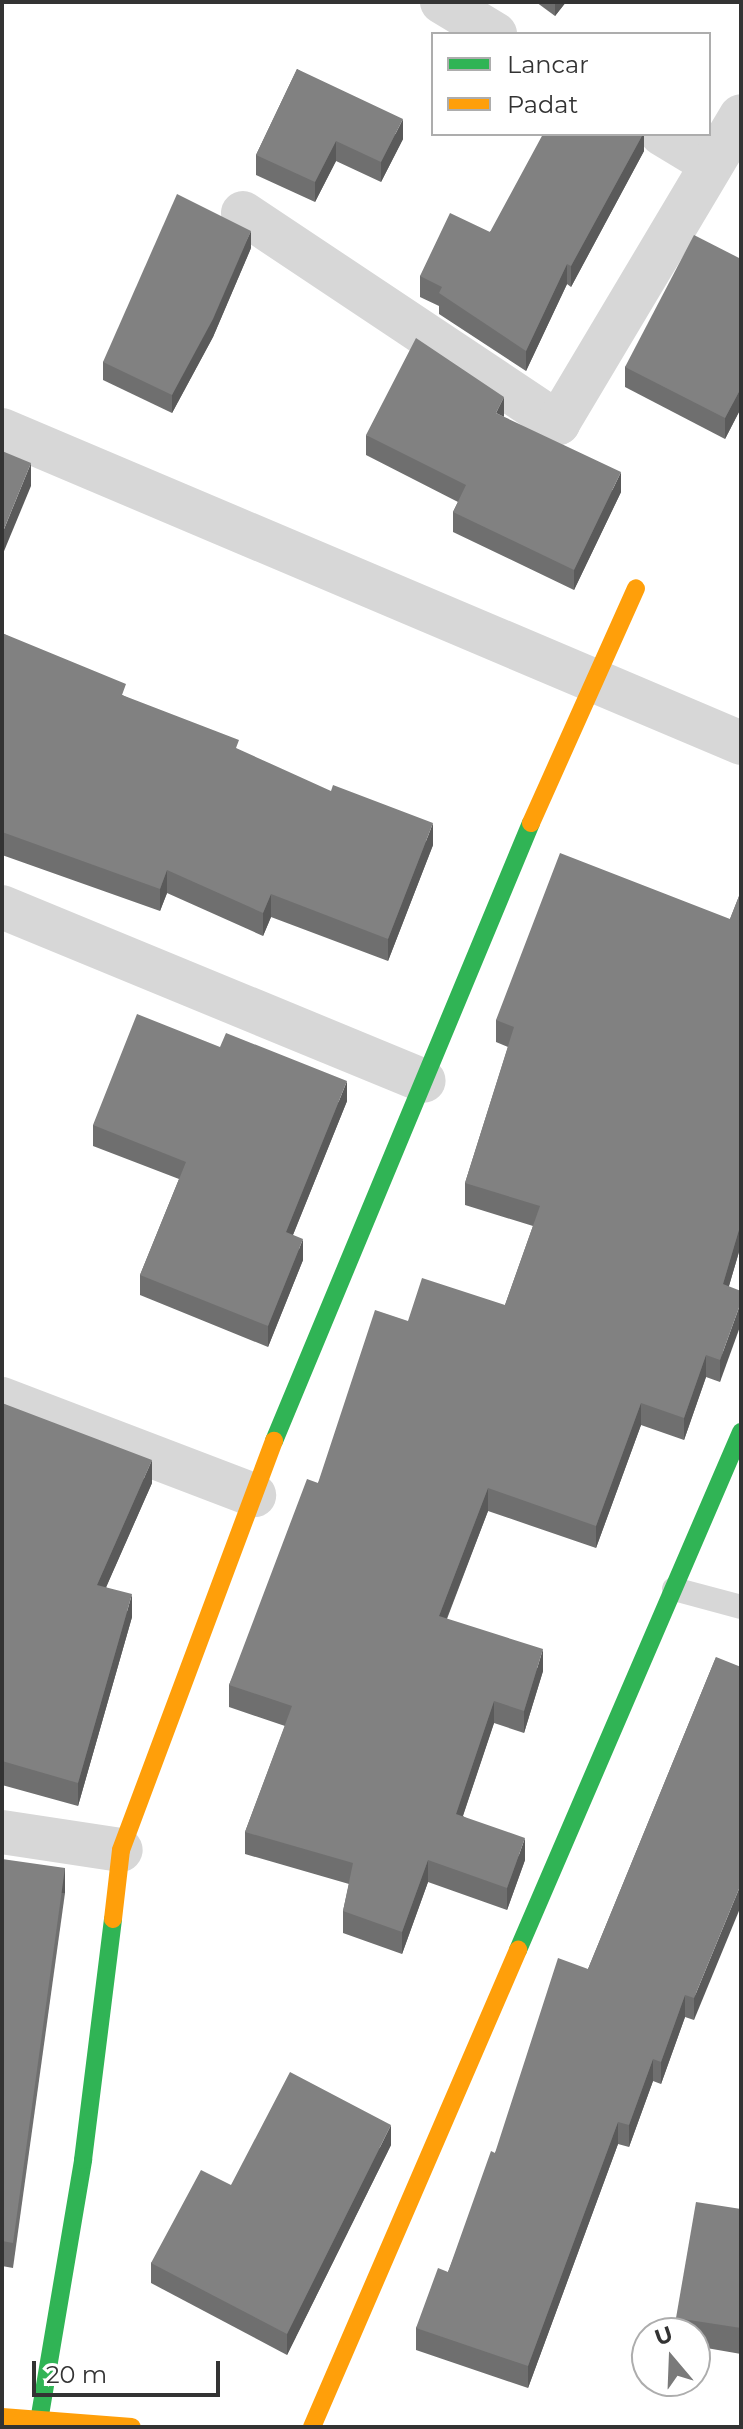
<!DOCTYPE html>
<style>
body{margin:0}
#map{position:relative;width:743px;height:2429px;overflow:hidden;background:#fff;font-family:Montserrat,sans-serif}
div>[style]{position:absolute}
.lane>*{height:24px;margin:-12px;padding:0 12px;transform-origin:12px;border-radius:12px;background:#d7d7d7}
.street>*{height:44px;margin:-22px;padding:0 22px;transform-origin:22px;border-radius:22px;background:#d7d7d7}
.fast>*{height:18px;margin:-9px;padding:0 9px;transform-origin:9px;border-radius:9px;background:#30b455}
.slow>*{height:18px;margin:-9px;padding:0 9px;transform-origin:9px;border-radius:9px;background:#ff9f0a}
.wall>*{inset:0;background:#6f6f6f}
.shaded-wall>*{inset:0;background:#5a5a5a;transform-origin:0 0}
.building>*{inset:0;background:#818181}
span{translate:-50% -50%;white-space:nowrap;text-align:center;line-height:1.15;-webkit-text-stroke:8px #fff;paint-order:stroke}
.frame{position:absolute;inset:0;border:4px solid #333;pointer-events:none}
.legend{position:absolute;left:431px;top:32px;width:280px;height:104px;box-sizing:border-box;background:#fff;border:2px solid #adadad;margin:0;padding:10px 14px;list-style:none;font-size:24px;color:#333}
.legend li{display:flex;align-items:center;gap:16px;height:40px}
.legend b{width:40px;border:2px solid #adadad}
.north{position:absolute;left:631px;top:2317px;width:80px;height:80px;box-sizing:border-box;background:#fff;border:2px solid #adadad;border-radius:50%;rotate:341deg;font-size:22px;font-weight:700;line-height:32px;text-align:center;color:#333}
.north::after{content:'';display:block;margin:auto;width:28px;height:36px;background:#7a7a7a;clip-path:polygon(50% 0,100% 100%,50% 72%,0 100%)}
.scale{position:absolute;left:32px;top:2361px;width:188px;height:36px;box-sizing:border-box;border:4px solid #333;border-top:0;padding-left:10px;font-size:24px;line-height:28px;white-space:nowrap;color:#333;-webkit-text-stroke:6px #fff;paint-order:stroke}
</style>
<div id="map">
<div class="lane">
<div style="left:674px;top:1589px;width:69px;rotate:15deg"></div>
</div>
<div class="street">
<div style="left:442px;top:2px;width:62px;rotate:31.1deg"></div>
<div style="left:662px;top:134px;width:58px;rotate:31deg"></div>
<div style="left:243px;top:213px;width:379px;rotate:33.7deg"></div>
<div style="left:558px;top:423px;width:357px;rotate:-59.2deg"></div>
<div style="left:2px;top:430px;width:803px;rotate:22.95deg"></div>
<div style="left:2px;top:907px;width:456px;rotate:22.4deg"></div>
<div style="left:2px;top:1399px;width:270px;rotate:20.9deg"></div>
<div style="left:2px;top:1832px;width:120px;rotate:8.6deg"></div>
</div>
<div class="fast">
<div style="left:274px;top:1441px;width:669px;rotate:-67.42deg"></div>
<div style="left:518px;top:1950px;width:564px;rotate:-66.71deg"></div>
<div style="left:39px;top:2421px;width:265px;rotate:-80.4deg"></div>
<div style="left:83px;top:2160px;width:243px;rotate:-82.9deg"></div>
</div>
<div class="slow">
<div style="left:531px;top:823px;width:257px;rotate:-65.9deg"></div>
<div style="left:113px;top:1919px;width:69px;rotate:-83.4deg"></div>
<div style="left:121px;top:1850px;width:437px;rotate:-69.5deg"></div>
<div style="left:2px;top:2417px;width:130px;rotate:4.4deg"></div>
<div style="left:312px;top:2427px;width:520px;rotate:-66.64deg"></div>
</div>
<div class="wall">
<div style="clip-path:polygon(536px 2px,566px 2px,555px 16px)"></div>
<div style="clip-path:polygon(297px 69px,403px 139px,381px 182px,336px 161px,315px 202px,256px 175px,256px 155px)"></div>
<div style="clip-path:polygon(644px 134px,644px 151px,571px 287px,567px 284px,526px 371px,439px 314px,439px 306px,420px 297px,420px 276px)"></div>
<div style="clip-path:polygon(251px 248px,213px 337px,172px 413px,103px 380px,103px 362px)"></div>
<div style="clip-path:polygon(741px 259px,741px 408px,725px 439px,625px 387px,625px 367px)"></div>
<div style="clip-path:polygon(366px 435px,621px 492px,574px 590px,453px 532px,453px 512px,458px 502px,366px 455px)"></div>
<div style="clip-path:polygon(2px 633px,126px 697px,239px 750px,433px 845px,388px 961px,271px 917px,263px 936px,167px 893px,160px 911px,2px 855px)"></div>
<div style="clip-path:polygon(741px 891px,741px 1245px,729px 1286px,720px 1382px,706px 1377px,684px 1440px,641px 1425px,596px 1548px,488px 1511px,447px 1619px,543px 1671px,524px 1733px,494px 1723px,463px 1816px,525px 1860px,507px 1910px,428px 1882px,402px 1954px,343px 1933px,343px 1911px,349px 1884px,245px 1854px,245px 1832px,285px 1726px,229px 1707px,229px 1685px,318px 1483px,408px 1321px,505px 1305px,533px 1226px,465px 1205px,465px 1183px,508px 1047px,496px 1042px,496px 1020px,730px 919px)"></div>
<div style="clip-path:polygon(347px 1101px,293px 1235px,303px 1260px,268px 1347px,140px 1295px,140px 1275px,179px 1179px,93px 1146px,93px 1125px)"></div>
<div style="clip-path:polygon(2px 1403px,152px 1483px,106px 1587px,132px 1617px,78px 1806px,2px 1785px)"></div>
<div style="clip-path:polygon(716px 1657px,694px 2020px,685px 2017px,661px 2084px,653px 2081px,629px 2147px,618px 2144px,528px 2388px,416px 2350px,416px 2328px,448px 2272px,495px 2153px,588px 1969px)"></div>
<div style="clip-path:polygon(2px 1859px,65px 1893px,13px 2268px,2px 2266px)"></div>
<div style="clip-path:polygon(391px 2145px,287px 2355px,151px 2283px,151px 2263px,231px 2185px)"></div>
<div style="clip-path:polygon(741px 2209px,741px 2354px,695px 2346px,695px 2333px,676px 2333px,676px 2318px)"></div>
</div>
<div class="shaded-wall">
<div style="clip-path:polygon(555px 2px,566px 2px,555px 16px)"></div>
<div style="clip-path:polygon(403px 119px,403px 139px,381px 182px,381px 162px)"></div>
<div style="clip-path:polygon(643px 134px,644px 134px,644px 151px,571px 287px,571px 266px)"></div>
<div style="clip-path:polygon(336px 141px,336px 161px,315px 202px,315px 182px)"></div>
<div style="clip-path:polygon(251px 231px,251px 248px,213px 337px,172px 413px,172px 395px)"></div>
<div style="clip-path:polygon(567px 264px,567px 284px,526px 371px,526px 351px)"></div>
<div style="clip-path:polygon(741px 388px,741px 408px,725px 439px,725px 418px)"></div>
<div style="clip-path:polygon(504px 397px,504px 417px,496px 413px)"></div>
<div style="clip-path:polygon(31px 463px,31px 486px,2px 556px,2px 534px)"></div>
<div style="clip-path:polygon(621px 472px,621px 492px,574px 590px,574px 570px)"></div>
<div style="clip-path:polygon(433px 823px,433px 845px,388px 961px,388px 939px)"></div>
<div style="clip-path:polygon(167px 870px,167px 893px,160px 911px,160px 889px)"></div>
<div style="clip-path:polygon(271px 894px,271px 917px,263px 936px,263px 913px)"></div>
<div style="clip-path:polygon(347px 1081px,347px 1101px,286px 1252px,286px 1232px)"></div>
<div style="clip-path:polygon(741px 1223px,741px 1245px,723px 1306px,723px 1284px)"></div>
<div style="clip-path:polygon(303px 1239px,303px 1260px,268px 1347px,268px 1326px)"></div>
<div style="clip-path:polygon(741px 1302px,741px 1324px,720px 1382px,720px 1360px)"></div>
<div style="clip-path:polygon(706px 1355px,706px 1377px,684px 1440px,684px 1418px)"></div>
<div style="clip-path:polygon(641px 1403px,641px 1425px,596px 1548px,596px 1526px)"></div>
<div style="clip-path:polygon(152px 1460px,152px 1483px,97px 1608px,97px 1585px)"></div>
<div style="clip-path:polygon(488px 1488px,488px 1511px,439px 1638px,439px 1616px)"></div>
<div style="clip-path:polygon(132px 1594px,132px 1617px,78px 1806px,78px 1783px)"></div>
<div style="clip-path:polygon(543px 1649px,543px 1671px,524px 1733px,524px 1711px)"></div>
<div style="clip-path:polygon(494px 1701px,494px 1723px,456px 1836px,456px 1814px)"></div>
<div style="clip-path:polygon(525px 1838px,525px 1860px,507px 1910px,507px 1888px)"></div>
<div style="clip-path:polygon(428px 1860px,428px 1882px,402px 1954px,402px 1932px)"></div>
<div style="left:65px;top:1868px;width:25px;height:379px;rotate:90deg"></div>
<div style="clip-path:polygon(741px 1884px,741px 1906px,694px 2020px,694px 1998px)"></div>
<div style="clip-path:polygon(685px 1995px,685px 2017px,661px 2084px,661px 2062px)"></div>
<div style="clip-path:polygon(653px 2059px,653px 2081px,629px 2147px,629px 2125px)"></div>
<div style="clip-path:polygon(618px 2122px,618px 2144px,528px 2388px,528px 2366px)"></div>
<div style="clip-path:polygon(391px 2125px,391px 2145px,287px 2355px,287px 2334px)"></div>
</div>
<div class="building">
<div style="clip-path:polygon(297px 69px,403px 119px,381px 162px,336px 141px,315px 182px,256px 155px)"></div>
<div style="clip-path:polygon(543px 134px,643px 134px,571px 266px,567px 264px,526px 351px,439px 293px,442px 287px,420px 276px,450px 213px,490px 232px)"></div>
<div style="clip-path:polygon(177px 194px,251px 231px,213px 319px,172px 395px,103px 362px)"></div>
<div style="clip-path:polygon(694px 235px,741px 259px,741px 388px,725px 418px,625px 367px)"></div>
<div style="clip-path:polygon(416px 338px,504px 397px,496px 413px,621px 472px,574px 570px,453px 512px,466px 485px,366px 435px)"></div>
<div style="clip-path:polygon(2px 451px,31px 463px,2px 534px)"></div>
<div style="clip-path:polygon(2px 633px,126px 684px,122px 695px,239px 740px,236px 748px,331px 791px,333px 785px,433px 823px,388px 939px,271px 894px,263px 913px,167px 870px,160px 889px,2px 832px)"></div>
<div style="clip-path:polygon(560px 853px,730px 919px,741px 891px,741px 1223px,723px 1284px,741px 1291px,741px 1302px,720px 1360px,706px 1355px,684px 1418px,641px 1403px,596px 1526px,488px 1488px,439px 1616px,543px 1649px,524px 1711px,494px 1701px,456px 1814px,525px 1838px,507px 1888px,428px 1860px,402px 1932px,343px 1911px,353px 1863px,245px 1832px,292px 1706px,229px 1685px,307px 1479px,318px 1483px,375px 1310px,408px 1321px,422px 1278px,505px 1305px,540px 1206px,465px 1183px,514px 1027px,496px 1020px)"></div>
<div style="clip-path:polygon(137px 1014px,220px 1047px,226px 1033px,347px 1081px,286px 1232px,303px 1239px,268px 1326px,140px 1275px,186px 1162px,93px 1125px)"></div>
<div style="clip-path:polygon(2px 1403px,152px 1460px,97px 1585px,132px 1594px,78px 1783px,2px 1761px)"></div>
<div style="clip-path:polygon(716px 1657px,741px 1667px,741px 1884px,694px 1998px,685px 1995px,661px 2062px,653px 2059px,629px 2125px,618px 2122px,528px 2366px,416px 2328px,438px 2268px,448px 2272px,491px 2151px,495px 2153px,558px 1958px,588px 1969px)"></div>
<div style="clip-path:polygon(2px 1859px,65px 1868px,13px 2243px,2px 2241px)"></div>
<div style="clip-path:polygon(290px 2072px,391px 2125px,287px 2334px,151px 2263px,201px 2170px,231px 2185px)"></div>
<div style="clip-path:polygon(696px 2202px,741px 2209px,741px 2328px,676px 2318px)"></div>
</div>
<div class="frame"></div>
<ul class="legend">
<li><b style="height:10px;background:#30b455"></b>Lancar</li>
<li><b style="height:10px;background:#ff9f0a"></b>Padat</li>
</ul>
<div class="north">U</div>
<div class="scale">20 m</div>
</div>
